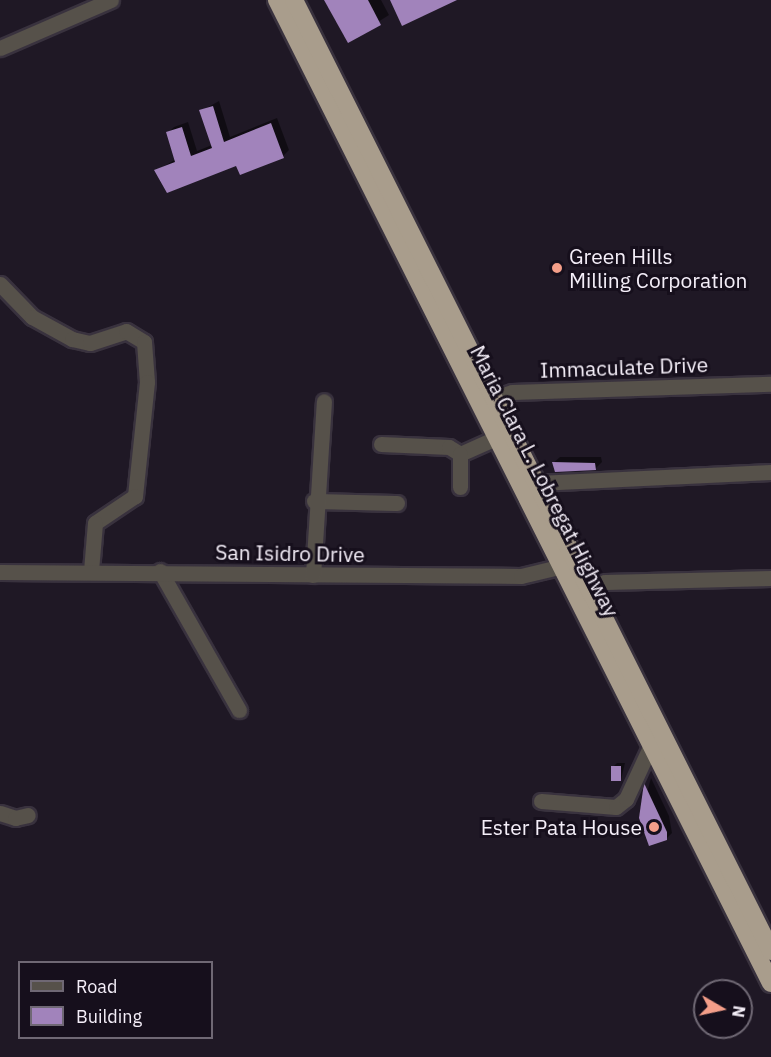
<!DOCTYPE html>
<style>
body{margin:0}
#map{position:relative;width:771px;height:1057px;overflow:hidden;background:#1f1825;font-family:"IBM Plex Sans",sans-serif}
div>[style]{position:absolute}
.shadow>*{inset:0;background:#0007}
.building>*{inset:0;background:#a183bb;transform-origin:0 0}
.roads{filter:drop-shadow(2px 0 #39323e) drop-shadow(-2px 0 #39323e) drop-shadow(0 2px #39323e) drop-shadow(0 -2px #39323e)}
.street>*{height:15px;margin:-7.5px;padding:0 7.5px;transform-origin:7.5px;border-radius:7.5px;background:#56514a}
.highway>*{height:18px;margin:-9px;padding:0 9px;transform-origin:9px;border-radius:9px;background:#a99d8c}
.dots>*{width:16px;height:16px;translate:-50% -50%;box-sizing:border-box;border:3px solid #160f1c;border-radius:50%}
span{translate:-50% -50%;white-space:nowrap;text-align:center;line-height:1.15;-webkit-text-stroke:6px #160f1c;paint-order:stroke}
.poi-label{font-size:21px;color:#f4eef8}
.left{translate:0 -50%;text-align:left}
.right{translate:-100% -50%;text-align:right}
.street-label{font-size:21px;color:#f4eef8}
.legend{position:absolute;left:18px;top:961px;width:195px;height:78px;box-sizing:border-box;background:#160f1c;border:2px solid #6f6874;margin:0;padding:8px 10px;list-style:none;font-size:18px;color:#f4eef8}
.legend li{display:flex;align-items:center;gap:12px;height:30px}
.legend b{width:30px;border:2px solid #6f6874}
.north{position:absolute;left:693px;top:979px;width:60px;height:60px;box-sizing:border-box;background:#160f1c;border:2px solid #6f6874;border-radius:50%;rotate:99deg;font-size:16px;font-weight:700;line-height:24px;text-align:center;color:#f4eef8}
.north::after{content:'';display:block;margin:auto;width:21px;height:27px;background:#f49e89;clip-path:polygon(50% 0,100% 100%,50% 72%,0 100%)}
</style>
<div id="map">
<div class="shadow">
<div style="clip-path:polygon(326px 0,381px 0,389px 15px,348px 41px)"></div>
<div style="clip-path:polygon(219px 101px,230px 137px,277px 118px,289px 150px,283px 156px,237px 164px,156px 171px,176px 159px,168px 133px,174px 127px,188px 122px,197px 151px,212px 145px,201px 111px)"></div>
<div style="clip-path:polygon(560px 457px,601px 457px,602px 462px,595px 469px,553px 463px)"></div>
<div style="clip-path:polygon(617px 763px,625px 763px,621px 780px,613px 767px)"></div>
<div style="clip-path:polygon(651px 778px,669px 816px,672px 833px,666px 839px,640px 818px)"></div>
</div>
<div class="building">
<div style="clip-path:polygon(324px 0,368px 0,381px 25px,348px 43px)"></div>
<div style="clip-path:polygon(390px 0,457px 0,402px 26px)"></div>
<div style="clip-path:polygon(213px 106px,224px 142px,271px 123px,284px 158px,240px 175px,236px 166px,167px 193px,154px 170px,175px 162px,166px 132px,182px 127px,191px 156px,212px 148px,199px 110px)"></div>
<div style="clip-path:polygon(552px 462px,595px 463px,596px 470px,555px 472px)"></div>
<div style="left:611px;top:766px;width:10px;height:15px"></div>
<div style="clip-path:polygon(644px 783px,667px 832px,667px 840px,649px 846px,639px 818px)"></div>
</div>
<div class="roads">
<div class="street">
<div style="left:0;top:48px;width:121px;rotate:-23.4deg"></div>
<div style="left:0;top:284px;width:46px;rotate:45.9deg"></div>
<div style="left:32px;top:317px;width:46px;rotate:28.8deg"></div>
<div style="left:72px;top:339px;width:18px;rotate:13deg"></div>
<div style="left:90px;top:343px;width:38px;rotate:-18deg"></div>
<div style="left:126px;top:331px;width:21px;rotate:31deg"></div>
<div style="left:144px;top:342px;width:40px;rotate:85.7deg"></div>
<div style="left:147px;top:382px;width:115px;rotate:96deg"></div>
<div style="left:135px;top:496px;width:48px;rotate:146deg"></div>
<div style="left:95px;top:523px;width:48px;rotate:94.8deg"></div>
<div style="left:483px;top:402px;width:31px;rotate:-19deg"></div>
<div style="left:512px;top:392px;width:259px;rotate:-1.8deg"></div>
<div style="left:381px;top:444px;width:68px;rotate:2.5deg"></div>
<div style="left:449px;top:447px;width:13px;rotate:32deg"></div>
<div style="left:460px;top:454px;width:42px;rotate:-24.1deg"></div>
<div style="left:537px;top:483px;width:234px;rotate:-2.7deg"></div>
<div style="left:460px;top:487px;width:33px;rotate:-90deg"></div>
<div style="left:314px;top:501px;width:83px;rotate:1.4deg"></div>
<div style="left:160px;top:571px;width:160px;rotate:60.4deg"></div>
<div style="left:0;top:572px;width:521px;rotate:0.44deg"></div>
<div style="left:521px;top:576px;width:51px;rotate:-13.5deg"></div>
<div style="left:313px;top:575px;width:174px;rotate:-86.4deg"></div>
<div style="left:577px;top:589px;width:29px;rotate:-14deg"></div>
<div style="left:605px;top:582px;width:166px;rotate:-1.4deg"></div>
<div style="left:541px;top:801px;width:75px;rotate:4.6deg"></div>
<div style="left:616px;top:807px;width:13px;rotate:-39deg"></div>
<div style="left:626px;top:799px;width:57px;rotate:-65.2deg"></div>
<div style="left:0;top:813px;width:16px;rotate:18deg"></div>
<div style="left:15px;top:818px;width:13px;rotate:-13deg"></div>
</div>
<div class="highway">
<div style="left:277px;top:0;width:1100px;rotate:63.32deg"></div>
<div style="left:294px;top:0;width:1064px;rotate:63.36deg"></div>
</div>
</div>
<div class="dots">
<div style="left:557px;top:268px;background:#f49e89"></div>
<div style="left:654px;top:827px;background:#f49e89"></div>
</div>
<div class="poi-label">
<span class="left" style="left:569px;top:268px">Green Hills<br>Milling Corporation</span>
<span class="right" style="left:642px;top:827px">Ester Pata House</span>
</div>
<div class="street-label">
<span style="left:624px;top:367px;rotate:-2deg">Immaculate Drive</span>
<span style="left:545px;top:481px;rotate:63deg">Maria Clara L. Lobregat Highway</span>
<span style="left:290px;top:553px;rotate:1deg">San Isidro Drive</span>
</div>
<ul class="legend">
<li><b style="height:8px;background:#56514a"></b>Road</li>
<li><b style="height:16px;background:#a183bb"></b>Building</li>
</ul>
<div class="north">N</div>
</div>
